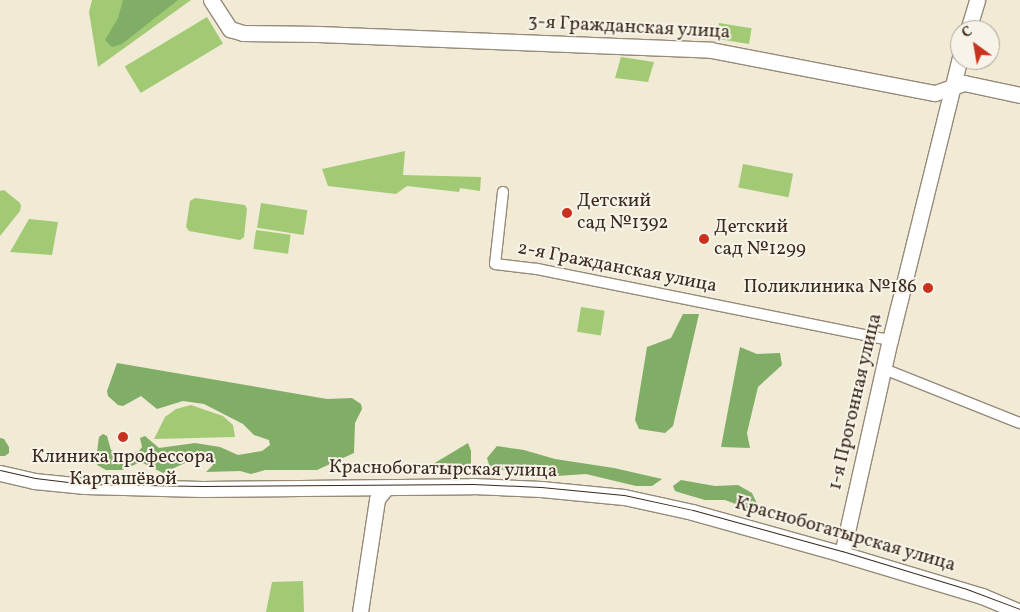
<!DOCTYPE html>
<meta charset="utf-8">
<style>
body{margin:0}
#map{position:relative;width:1020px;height:612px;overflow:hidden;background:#f1ead5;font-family:Vollkorn,serif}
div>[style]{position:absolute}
.green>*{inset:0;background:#a2ca75;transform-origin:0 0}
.forest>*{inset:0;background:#81ae66}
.roads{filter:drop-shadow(1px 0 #968a7a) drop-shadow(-1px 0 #968a7a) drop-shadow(0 1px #968a7a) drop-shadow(0 -1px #968a7a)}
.street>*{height:10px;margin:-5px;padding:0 5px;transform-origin:5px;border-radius:5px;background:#fff}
.secondary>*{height:15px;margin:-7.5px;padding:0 7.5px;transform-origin:7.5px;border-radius:7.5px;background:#fff}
.tram>*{height:1px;margin:-0.5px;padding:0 0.5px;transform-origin:0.5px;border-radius:0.5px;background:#3b2a1e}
.dots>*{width:14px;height:14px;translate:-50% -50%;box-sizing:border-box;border:2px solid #f7f3e8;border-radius:50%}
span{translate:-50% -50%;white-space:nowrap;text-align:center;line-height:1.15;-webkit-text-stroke:4px #f7f3e8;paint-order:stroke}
.street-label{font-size:19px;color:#3b2a1e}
.poi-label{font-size:19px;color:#3b2a1e}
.left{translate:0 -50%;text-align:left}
.right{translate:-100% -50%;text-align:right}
.north{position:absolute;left:950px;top:20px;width:50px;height:50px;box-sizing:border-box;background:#f7f3e8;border:1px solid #aca397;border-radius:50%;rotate:328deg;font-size:14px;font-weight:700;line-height:20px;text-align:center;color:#3b2a1e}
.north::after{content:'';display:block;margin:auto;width:18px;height:22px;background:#c8321e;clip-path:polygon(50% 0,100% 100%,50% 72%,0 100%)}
</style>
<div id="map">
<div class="green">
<div style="clip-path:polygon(92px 0,191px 0,98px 67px,89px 12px)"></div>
<div style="left:207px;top:17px;width:31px;height:96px;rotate:59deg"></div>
<div style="left:719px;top:23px;width:33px;height:16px;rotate:9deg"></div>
<div style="clip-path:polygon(621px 57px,654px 62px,648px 82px,615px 78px)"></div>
<div style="clip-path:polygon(405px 151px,403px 175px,481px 177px,480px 191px,460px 188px,459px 192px,407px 186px,396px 194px,328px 186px,322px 169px)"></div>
<div style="left:743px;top:164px;width:51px;height:24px;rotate:11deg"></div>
<div style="clip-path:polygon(4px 190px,20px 203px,21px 206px,20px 211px,0 236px,0 191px)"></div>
<div style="clip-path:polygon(195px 198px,245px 205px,247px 209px,244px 237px,240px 240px,189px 231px,186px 227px,190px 201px)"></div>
<div style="left:261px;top:203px;width:47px;height:25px;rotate:9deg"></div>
<div style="clip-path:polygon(29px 219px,58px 222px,52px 255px,10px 252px)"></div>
<div style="left:256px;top:230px;width:35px;height:19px;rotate:8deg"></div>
<div style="left:581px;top:307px;width:24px;height:25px;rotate:9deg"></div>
<div style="clip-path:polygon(191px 405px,223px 416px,233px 425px,235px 437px,154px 439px,165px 417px,176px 409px)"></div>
<div style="clip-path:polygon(303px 581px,304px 612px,266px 612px,272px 582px)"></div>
</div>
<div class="forest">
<div style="clip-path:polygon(123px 0,178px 0,122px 44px,112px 47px,105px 40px,118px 18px)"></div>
<div style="clip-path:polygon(683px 314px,699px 314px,673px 426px,665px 433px,639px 429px,635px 420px,647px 347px,671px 338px)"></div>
<div style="clip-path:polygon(740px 347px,757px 354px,780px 353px,782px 365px,758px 387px,747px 433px,750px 448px,721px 447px)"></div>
<div style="clip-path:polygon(117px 363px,327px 399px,352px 398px,361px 404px,362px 409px,355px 423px,354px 453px,317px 470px,265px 470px,251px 474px,240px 471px,206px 472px,213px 465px,212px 460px,196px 458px,163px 473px,141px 462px,122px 470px,106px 470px,97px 465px,96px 460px,99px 437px,103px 434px,107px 436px,111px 450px,125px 456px,139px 451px,142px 447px,140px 438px,145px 436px,159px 448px,195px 443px,220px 447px,238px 455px,262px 451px,270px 445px,269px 440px,254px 435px,243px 424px,204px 404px,183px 401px,157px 409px,141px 396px,123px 406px,118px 405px,108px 396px,107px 391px)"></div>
<div style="clip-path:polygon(0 438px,4px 439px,9px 447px,9px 453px,5px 456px,0 456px)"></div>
<div style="clip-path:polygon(468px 443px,471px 451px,471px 467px,467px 470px,452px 470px,433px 464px)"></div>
<div style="clip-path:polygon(497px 446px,524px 450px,555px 459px,614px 468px,662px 479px,652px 486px,636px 486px,586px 474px,557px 476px,490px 468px,487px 458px)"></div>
<div style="clip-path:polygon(681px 480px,715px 486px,738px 485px,752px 493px,759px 508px,754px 511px,725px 500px,705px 500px,681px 493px,675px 491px,673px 486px)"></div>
</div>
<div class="roads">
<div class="street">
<div style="left:503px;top:192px;width:72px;rotate:96.3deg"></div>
<div style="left:495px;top:264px;width:42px;rotate:6.8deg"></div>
<div style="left:537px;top:269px;width:360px;rotate:11.4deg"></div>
<div style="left:884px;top:369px;width:146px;rotate:21.7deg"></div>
</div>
<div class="secondary">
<div style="left:211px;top:0;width:35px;rotate:57deg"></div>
<div style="left:230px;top:29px;width:14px;rotate:17deg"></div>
<div style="left:243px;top:33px;width:76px;rotate:0.8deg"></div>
<div style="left:319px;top:34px;width:392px;rotate:2.3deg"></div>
<div style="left:711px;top:50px;width:228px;rotate:10.9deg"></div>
<div style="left:935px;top:93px;width:31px;rotate:-19deg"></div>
<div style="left:964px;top:83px;width:57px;rotate:12.1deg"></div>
<div style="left:968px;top:30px;width:31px;rotate:-73deg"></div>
<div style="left:0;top:473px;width:35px;rotate:13deg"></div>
<div style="left:34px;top:481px;width:51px;rotate:5.6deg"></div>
<div style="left:85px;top:486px;width:117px;rotate:1.5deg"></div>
<div style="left:202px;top:489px;width:270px;rotate:-0.6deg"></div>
<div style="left:472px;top:486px;width:69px;rotate:2.5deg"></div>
<div style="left:541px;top:489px;width:83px;rotate:5.5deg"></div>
<div style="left:624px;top:497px;width:70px;rotate:12.4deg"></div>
<div style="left:692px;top:512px;width:156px;rotate:15.6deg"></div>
<div style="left:842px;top:554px;width:146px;rotate:16.7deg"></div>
<div style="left:982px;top:596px;width:41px;rotate:22.8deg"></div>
<div style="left:842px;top:554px;width:219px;rotate:-77.4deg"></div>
<div style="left:890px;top:340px;width:292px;rotate:-76.1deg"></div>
<div style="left:360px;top:612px;width:114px;rotate:-81.4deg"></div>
<div style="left:377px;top:499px;width:14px;rotate:-51deg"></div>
</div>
</div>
<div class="tram">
<div style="left:0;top:470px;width:36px;rotate:13deg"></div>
<div style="left:35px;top:478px;width:50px;rotate:6.8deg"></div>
<div style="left:85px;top:484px;width:117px;rotate:1deg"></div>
<div style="left:202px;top:486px;width:271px;rotate:-0.4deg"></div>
<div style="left:473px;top:484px;width:68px;rotate:2.5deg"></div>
<div style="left:541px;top:487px;width:83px;rotate:5.5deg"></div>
<div style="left:624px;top:495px;width:71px;rotate:12.3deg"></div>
<div style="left:693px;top:510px;width:155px;rotate:15.4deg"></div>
<div style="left:842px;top:551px;width:127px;rotate:16.9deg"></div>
<div style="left:964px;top:588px;width:60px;rotate:20.6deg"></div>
</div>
<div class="dots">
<div style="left:567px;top:213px;background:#c8321e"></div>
<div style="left:704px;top:239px;background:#c8321e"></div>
<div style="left:928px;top:288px;background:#c8321e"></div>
<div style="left:123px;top:437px;background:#c8321e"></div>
</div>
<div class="street-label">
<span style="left:629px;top:28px;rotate:3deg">3-я Гражданская улица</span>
<span style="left:617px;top:268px;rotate:11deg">2-я Гражданская улица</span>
<span style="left:856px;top:402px;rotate:-77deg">1-я Прогонная улица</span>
<span style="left:443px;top:470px;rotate:1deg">Краснобогатырская улица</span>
<span style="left:845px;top:535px;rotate:16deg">Краснобогатырская улица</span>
</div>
<div class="poi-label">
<span class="left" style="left:577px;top:213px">Детский<br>сад №1392</span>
<span class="left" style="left:714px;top:239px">Детский<br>сад №1299</span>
<span class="right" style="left:917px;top:288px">Поликлиника №186</span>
<span style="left:123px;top:469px">Клиника профессора<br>Карташёвой</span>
</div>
<div class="north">С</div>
</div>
